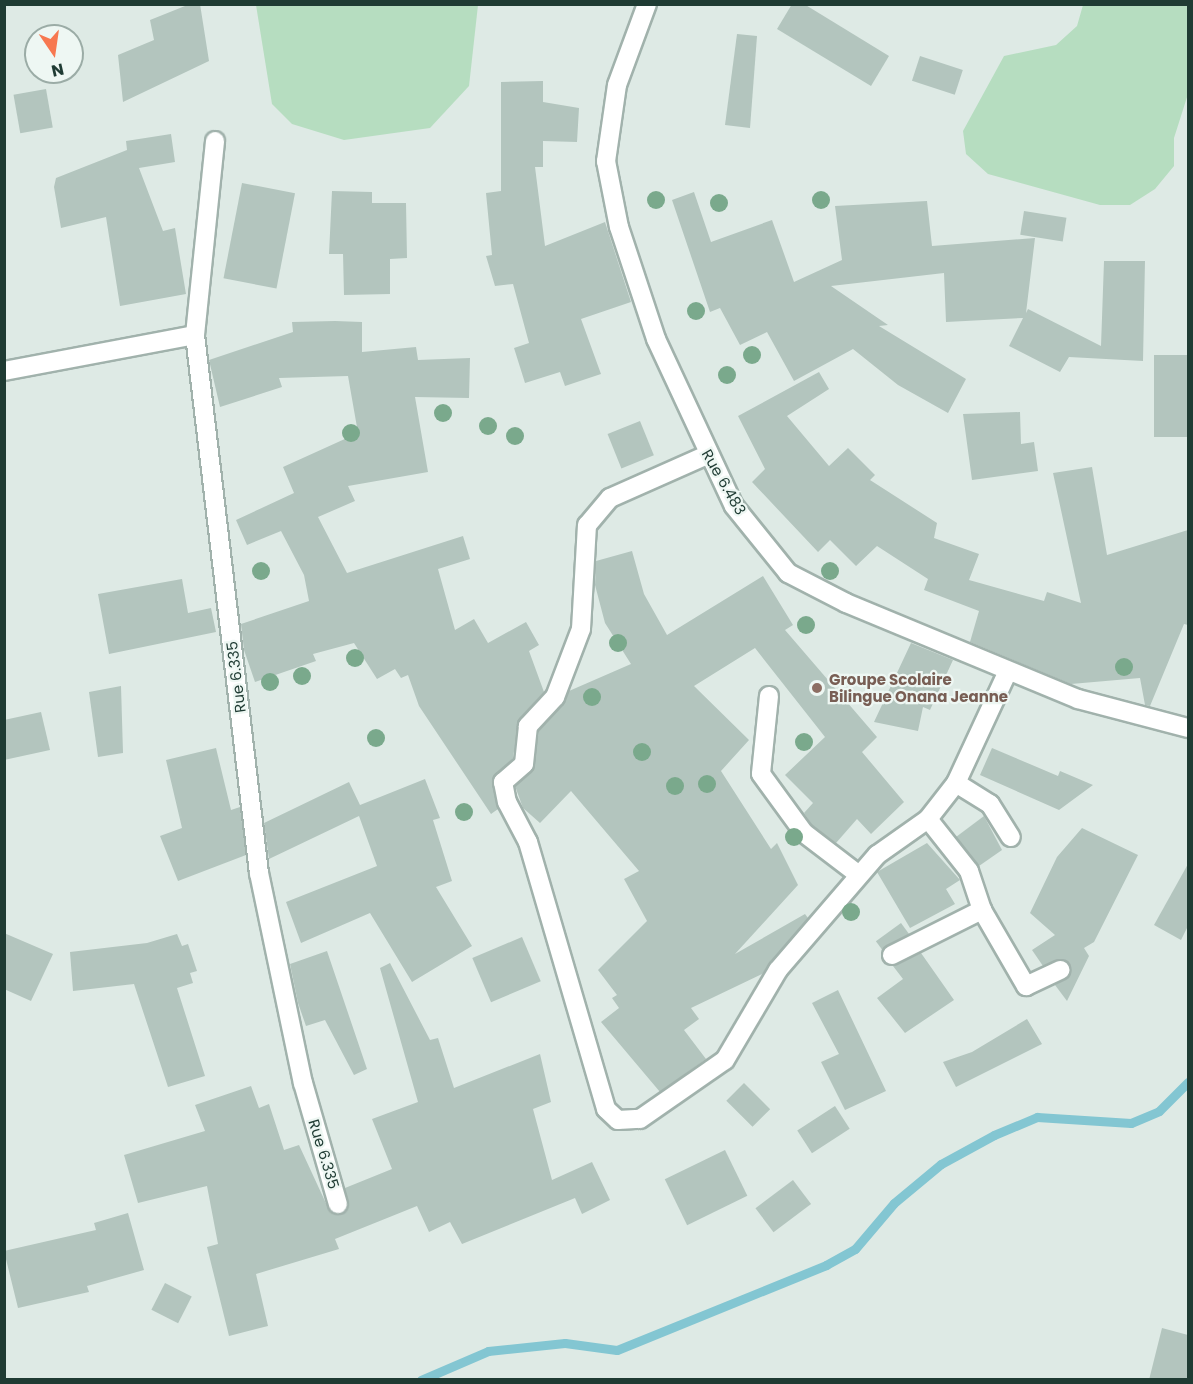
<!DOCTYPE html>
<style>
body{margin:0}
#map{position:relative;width:1193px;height:1384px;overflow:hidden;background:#deeae5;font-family:Poppins,sans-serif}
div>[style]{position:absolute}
.green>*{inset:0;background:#b6ddc0}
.stream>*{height:9px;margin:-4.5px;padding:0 4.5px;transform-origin:4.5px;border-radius:4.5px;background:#83c6d2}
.building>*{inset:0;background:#b3c5be;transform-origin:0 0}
.roads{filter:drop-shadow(2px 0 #a1b2ac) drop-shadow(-2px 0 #a1b2ac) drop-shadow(0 2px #a1b2ac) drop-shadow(0 -2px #a1b2ac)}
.street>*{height:18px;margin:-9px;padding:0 9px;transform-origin:9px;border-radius:9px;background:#fff}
.trees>*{width:18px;height:18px;margin:-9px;border-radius:50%;background:#7aa98c}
.dots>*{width:16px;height:16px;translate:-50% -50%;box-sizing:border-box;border:3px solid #eef7f3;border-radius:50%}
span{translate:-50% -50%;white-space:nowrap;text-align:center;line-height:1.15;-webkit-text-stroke:4.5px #eef7f3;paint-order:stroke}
.street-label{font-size:15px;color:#1f3b33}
.education-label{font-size:15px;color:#785e54;font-weight:700}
.left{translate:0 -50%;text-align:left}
.frame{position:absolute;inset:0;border:6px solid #1f3b33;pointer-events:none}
.north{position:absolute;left:24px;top:24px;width:60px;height:60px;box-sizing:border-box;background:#eef7f3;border:2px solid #9baca6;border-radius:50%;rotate:167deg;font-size:16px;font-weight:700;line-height:24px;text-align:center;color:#1f3b33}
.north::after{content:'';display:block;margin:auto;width:21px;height:27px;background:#f77850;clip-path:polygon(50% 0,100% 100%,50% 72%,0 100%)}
</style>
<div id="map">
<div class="green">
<div style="clip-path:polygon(256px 5px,478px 5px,469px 86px,430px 128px,344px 140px,292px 124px,272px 104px)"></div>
<div style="clip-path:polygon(1083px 5px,1188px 5px,1188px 94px,1174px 138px,1174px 166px,1155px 189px,1130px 205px,1100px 205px,988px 174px,966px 154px,963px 131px,1004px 56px,1056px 45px,1077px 26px)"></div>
</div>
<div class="stream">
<div style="left:421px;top:1380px;width:73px;rotate:-23.4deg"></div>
<div style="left:488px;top:1351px;width:77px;rotate:-5.9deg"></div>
<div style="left:565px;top:1343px;width:52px;rotate:7.7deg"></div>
<div style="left:617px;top:1350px;width:226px;rotate:-22.1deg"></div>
<div style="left:826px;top:1265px;width:33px;rotate:-29deg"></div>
<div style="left:855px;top:1249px;width:60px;rotate:-49.7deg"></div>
<div style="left:894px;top:1203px;width:61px;rotate:-39.7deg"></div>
<div style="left:941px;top:1164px;width:60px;rotate:-28.7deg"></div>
<div style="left:994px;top:1135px;width:47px;rotate:-22.7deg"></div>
<div style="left:1037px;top:1117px;width:94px;rotate:3.7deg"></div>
<div style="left:1131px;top:1123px;width:30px;rotate:-23deg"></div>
<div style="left:1159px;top:1111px;width:41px;rotate:-45deg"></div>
</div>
<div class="building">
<div style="clip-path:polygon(190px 4px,200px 4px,209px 61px,123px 102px,118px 55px,154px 40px,150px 20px)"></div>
<div style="clip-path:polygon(792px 4px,804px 4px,889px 56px,871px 86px,777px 29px)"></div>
<div style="clip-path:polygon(737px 34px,757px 36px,750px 128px,725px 125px)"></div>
<div style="left:920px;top:56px;width:45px;height:26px;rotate:18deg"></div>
<div style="clip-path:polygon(543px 81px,543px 102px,579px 108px,577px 142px,543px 141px,543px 167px,535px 167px,545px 246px,605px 222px,631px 302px,581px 319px,601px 374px,565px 386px,560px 372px,525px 383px,514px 348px,529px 343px,513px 284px,495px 286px,486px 256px,492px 255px,486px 193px,501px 191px,501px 82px)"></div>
<div style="left:46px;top:89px;width:39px;height:33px;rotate:80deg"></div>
<div style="clip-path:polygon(171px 134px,175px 162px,139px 168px,163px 231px,175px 228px,186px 294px,120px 306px,106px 217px,61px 228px,54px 187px,56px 178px,127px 150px,126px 141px)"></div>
<div style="left:242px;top:183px;width:54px;height:97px;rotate:11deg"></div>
<div style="clip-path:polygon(332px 191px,372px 192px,372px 203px,406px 203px,407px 258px,390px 259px,390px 294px,344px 295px,343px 254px,329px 254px)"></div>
<div style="clip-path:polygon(694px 192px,711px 242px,772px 220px,794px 282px,842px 260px,835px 206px,927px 201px,932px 246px,1035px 238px,1026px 313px,1028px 309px,1101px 346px,1104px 261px,1145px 261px,1143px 361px,1069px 357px,1060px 372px,1009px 346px,1023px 318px,946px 322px,944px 273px,831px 286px,888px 325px,879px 326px,966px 379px,948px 413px,898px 385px,853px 349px,794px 381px,767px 332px,740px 345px,720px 308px,710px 312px,672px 200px)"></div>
<div style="left:1024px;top:211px;width:43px;height:24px;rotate:9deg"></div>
<div style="clip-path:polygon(335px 321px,362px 322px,362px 352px,416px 347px,418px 360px,470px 358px,469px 398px,415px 397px,428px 472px,348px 486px,355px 501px,318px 517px,347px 573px,463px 536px,470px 559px,438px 569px,455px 630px,474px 619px,488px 643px,526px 622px,539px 645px,529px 651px,544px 692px,519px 719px,513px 758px,493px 778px,498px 809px,491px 814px,419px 706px,408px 675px,401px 678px,395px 669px,377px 679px,354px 643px,313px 654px,316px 661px,255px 682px,244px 650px,241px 624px,309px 601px,304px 575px,281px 531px,247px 545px,236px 520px,294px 493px,283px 467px,358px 433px,348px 376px,279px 378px,282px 387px,220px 407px,209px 360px,293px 332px,292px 322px)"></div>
<div style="left:1188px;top:355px;width:82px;height:34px;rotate:90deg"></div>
<div style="clip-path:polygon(819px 372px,829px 389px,787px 416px,829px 466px,848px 448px,875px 475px,870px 480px,937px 523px,934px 538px,979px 554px,969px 580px,1044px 601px,1047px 592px,1081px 603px,1053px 473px,1092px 467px,1107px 555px,1188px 530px,1188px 625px,1184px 624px,1150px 706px,1145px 705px,1140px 678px,1071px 684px,970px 642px,979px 611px,924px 590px,928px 579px,877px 546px,856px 566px,830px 540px,818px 552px,752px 482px,765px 469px,738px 416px)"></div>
<div style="clip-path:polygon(1020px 412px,1021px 444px,1034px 442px,1038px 471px,972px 480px,963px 414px)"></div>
<div style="left:640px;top:421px;width:37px;height:35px;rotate:68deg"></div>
<div style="clip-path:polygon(632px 551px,644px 594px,667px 635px,763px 576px,793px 625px,785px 630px,877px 737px,862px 752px,904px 802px,871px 834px,857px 819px,836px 843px,812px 825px,804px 813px,813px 803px,785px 775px,825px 737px,755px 648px,694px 686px,749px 740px,721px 771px,771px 849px,777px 843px,798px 885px,735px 954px,805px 914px,808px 918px,762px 974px,691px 1008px,699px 1019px,684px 1030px,706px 1059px,660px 1092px,601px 1022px,619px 1008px,612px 998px,617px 995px,598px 970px,647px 921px,624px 879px,639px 871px,571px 791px,540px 823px,523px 808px,515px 786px,532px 772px,539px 731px,569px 691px,631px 664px,605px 623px,595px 585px,596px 561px)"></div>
<div style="clip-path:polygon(182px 579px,188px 613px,211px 608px,216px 632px,109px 654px,98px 594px)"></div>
<div style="clip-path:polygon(911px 643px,953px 660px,930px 710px,923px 707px,918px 731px,874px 722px)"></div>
<div style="clip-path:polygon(121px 686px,123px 753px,98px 757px,89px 692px)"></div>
<div style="clip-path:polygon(41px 712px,50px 750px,4px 760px,4px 720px)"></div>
<div style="clip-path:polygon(216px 748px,231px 810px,240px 807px,246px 855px,178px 881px,160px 836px,182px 828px,166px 760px)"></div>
<div style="clip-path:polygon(992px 748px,1058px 776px,1060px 771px,1093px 785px,1059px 810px,980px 775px)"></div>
<div style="clip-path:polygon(425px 779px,440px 818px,433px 820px,452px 881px,436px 887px,472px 946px,412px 982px,370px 913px,301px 943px,286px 902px,377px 866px,359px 816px,269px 859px,264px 823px,349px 782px,360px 805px)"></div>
<div style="clip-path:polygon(984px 816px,1002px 850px,979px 866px,956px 837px)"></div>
<div style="clip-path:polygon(1082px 828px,1138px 855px,1094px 942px,1084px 948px,1089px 956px,1067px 1001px,1055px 985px,1069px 977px,1070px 966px,1060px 959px,1043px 966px,1032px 950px,1055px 935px,1030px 913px,1057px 857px)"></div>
<div style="clip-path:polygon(927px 843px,960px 880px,946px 889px,955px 904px,910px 928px,877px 872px)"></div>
<div style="clip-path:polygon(1188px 864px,1188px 926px,1181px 940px,1154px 925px)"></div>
<div style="left:901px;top:923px;width:14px;height:31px;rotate:54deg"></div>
<div style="clip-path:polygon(4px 933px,53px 954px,31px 1001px,4px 989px)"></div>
<div style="clip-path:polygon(177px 934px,182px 946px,188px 944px,197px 971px,190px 973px,193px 983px,177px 988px,205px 1076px,168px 1087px,134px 984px,73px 991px,70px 952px,147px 943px)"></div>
<div style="left:522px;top:937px;width:48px;height:54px;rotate:67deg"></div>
<div style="clip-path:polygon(327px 951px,367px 1069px,354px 1075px,325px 1020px,306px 1026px,298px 1003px,290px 964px)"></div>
<div style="clip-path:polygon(921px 953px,954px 1000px,905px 1033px,877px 998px,903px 979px,893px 966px)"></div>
<div style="clip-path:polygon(390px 963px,430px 1040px,438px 1038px,454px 1088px,540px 1054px,551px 1102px,533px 1109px,552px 1180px,592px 1162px,610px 1200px,582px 1214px,575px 1198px,462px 1244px,450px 1222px,429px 1232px,417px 1206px,335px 1239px,339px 1249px,256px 1274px,268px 1326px,229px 1336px,207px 1247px,218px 1244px,207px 1186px,138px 1203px,124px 1155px,205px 1131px,195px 1105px,251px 1086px,259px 1108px,269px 1104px,284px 1150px,299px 1145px,330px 1212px,346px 1212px,345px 1188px,392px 1169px,372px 1119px,418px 1102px,380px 968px)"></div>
<div style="clip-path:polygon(838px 990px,886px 1091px,845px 1110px,821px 1062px,839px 1054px,812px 1003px)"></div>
<div style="clip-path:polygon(1027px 1019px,1042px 1044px,956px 1087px,943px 1062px,972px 1052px)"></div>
<div style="left:744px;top:1083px;width:37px;height:25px;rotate:45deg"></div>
<div style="left:835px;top:1106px;width:27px;height:45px;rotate:57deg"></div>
<div style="left:725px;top:1150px;width:51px;height:67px;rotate:64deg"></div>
<div style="left:793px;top:1180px;width:30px;height:47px;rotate:53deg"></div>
<div style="clip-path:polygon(128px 1213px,144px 1270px,87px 1286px,89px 1292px,18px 1308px,4px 1251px,96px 1230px,94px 1223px)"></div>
<div style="left:165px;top:1283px;width:30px;height:30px;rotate:27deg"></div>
<div style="clip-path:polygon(1162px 1328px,1188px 1335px,1188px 1380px,1149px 1380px)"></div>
</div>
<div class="roads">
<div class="street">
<div style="left:647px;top:4px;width:86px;rotate:110.3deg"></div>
<div style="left:617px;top:85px;width:77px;rotate:98.2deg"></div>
<div style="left:606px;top:161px;width:67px;rotate:78.9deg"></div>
<div style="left:619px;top:227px;width:118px;rotate:71.7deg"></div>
<div style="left:656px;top:339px;width:184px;rotate:65deg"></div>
<div style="left:734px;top:506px;width:86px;rotate:51.1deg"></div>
<div style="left:788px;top:573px;width:65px;rotate:27.3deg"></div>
<div style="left:846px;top:603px;width:251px;rotate:22.5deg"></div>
<div style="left:1078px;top:699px;width:114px;rotate:14.8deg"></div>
<div style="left:195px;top:335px;width:195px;rotate:-84.1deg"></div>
<div style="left:4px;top:371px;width:194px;rotate:-10.7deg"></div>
<div style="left:195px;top:335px;width:542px;rotate:83.22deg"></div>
<div style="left:259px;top:873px;width:215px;rotate:78.2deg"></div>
<div style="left:303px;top:1083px;width:126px;rotate:73.9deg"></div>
<div style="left:707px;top:455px;width:106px;rotate:156.1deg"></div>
<div style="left:610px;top:498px;width:35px;rotate:130deg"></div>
<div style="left:587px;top:525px;width:104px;rotate:93.3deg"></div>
<div style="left:581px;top:629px;width:73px;rotate:110.9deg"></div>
<div style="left:555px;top:697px;width:40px;rotate:133deg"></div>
<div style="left:528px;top:726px;width:38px;rotate:96deg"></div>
<div style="left:524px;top:764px;width:28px;rotate:139deg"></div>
<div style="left:503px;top:782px;width:20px;rotate:79deg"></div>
<div style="left:507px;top:802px;width:45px;rotate:62.3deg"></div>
<div style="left:528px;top:842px;width:278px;rotate:73.7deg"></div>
<div style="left:606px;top:1109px;width:16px;rotate:43deg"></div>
<div style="left:618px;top:1120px;width:22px;rotate:-3deg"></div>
<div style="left:640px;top:1119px;width:103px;rotate:-34.8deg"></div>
<div style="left:725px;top:1060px;width:104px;rotate:-59.5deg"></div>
<div style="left:778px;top:970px;width:152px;rotate:-49.3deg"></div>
<div style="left:877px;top:855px;width:62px;rotate:-35.2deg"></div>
<div style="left:928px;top:819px;width:46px;rotate:-52.1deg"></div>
<div style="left:956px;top:783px;width:121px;rotate:-65.1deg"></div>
<div style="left:769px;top:696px;width:78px;rotate:95.9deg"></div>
<div style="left:761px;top:774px;width:73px;rotate:53.9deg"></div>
<div style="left:804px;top:833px;width:69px;rotate:37.4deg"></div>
<div style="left:956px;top:783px;width:40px;rotate:32deg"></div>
<div style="left:990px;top:804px;width:39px;rotate:58deg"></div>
<div style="left:928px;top:819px;width:66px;rotate:51.7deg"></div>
<div style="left:969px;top:871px;width:41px;rotate:71.6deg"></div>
<div style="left:982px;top:910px;width:88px;rotate:59.9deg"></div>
<div style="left:1026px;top:986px;width:38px;rotate:-25deg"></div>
<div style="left:892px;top:955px;width:101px;rotate:-26.6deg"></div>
</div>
</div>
<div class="trees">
<div style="left:656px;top:200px"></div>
<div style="left:821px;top:200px"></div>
<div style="left:719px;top:203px"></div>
<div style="left:696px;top:311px"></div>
<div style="left:752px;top:355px"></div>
<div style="left:727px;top:375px"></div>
<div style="left:443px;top:413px"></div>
<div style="left:488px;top:426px"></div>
<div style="left:351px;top:433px"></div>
<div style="left:515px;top:436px"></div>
<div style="left:261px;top:571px"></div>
<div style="left:830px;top:571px"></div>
<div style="left:806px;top:625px"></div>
<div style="left:618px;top:643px"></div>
<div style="left:355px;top:658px"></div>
<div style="left:1124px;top:667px"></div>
<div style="left:302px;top:676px"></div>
<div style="left:270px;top:682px"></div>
<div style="left:592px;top:697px"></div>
<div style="left:376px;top:738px"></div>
<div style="left:804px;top:742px"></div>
<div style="left:642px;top:752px"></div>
<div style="left:707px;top:784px"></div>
<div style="left:675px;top:786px"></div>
<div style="left:464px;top:812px"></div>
<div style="left:794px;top:837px"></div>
<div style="left:851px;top:912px"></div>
</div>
<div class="dots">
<div style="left:817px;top:688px;background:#8d6e63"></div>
</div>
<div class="street-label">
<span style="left:724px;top:482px;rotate:60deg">Rue 6.483</span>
<span style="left:236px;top:677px;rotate:-97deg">Rue 6.335</span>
<span style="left:324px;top:1154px;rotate:73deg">Rue 6.335</span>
</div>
<div class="education-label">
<span class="left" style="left:829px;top:688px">Groupe Scolaire<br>Bilingue Onana Jeanne</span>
</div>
<div class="frame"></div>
<div class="north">N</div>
</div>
